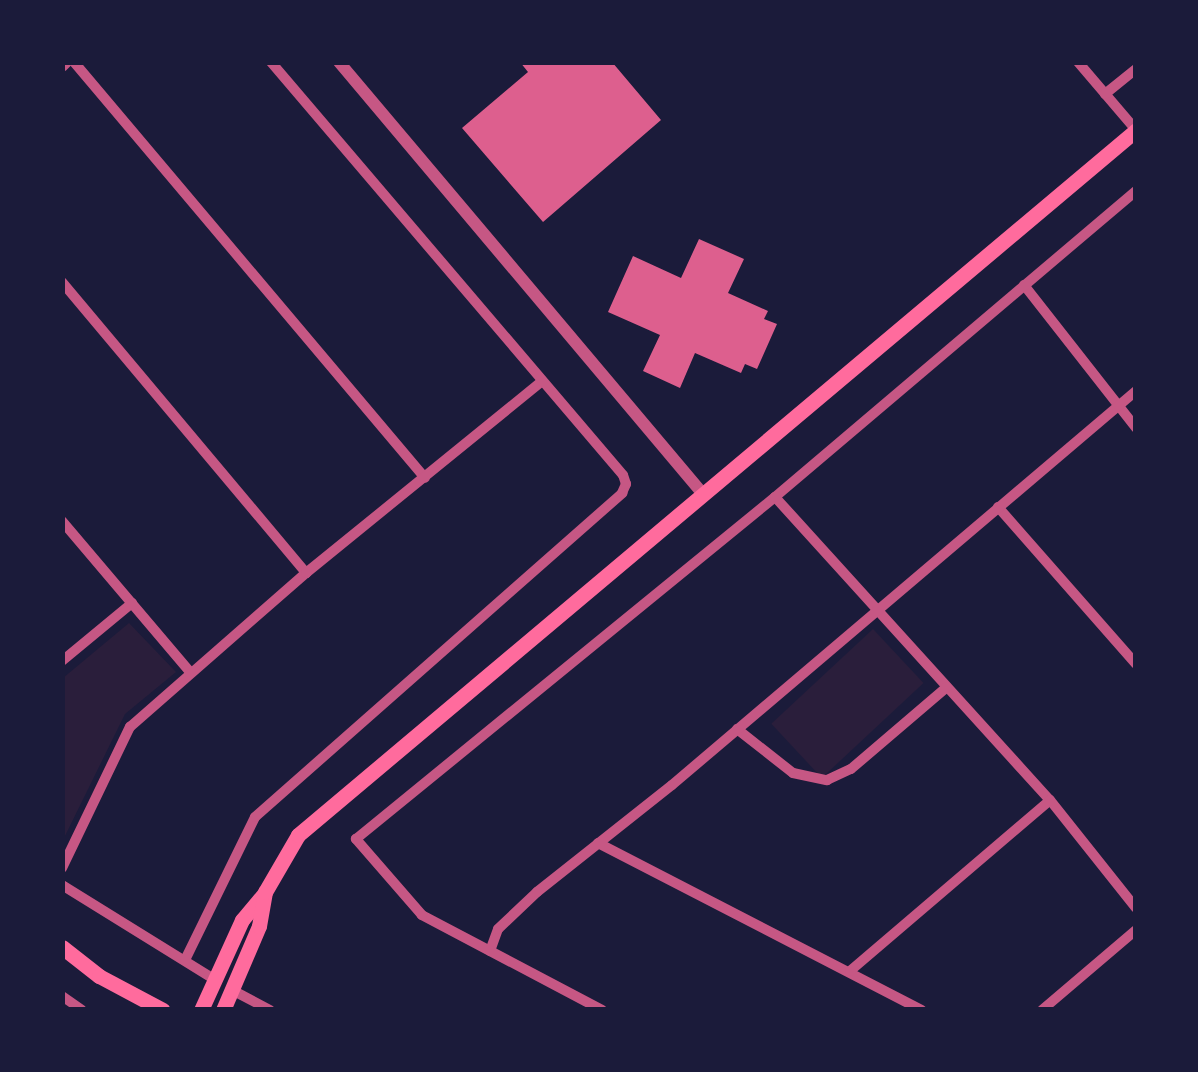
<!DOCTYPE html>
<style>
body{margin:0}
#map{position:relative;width:1198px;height:1072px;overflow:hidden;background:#1b1b3a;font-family:Manrope,sans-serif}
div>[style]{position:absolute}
.green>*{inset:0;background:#2a1e3b;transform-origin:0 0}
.building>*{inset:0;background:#dd5f8e}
.minor>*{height:10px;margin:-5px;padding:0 5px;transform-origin:5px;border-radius:5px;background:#c65784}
.tertiary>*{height:12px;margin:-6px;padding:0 6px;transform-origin:6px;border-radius:6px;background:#c65784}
.secondary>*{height:15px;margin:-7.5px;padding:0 7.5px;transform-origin:7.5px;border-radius:7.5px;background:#ff6b9d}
span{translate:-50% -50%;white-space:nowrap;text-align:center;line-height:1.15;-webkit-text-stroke:9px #1b1b3a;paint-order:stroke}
.frame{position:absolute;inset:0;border:65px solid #1b1b3a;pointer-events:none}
</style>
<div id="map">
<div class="green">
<div style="clip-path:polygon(129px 623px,176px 672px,125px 714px,63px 840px,63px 678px)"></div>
<div style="left:873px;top:629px;width:74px;height:139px;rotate:47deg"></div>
</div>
<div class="building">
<div style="clip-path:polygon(520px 62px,612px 62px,661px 120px,543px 222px,462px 128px,528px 72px)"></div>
<div style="clip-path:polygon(699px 239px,744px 259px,728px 293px,768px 311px,764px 319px,777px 324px,757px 369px,745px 364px,741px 373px,695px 353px,680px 388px,643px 371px,660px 335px,608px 312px,633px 256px,681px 278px)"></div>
</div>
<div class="minor">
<div style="left:74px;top:62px;width:544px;rotate:49.84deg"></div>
<div style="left:1078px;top:62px;width:89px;rotate:49.5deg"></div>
<div style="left:1105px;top:94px;width:40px;rotate:-39deg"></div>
<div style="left:62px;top:282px;width:380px;rotate:50deg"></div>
<div style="left:1024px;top:285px;width:182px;rotate:51.9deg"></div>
<div style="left:775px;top:497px;width:409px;rotate:47.8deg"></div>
<div style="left:1050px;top:800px;width:138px;rotate:51.5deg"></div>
<div style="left:998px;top:507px;width:209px;rotate:48.7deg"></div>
<div style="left:62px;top:521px;width:198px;rotate:49.7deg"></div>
<div style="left:62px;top:661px;width:91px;rotate:-39.6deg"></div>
<div style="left:737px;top:729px;width:71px;rotate:38.2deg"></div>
<div style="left:793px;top:773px;width:35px;rotate:12deg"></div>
<div style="left:827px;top:780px;width:26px;rotate:-25deg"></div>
<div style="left:851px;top:769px;width:126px;rotate:-40.5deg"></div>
<div style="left:598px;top:843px;width:364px;rotate:27.3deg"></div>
<div style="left:62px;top:868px;width:157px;rotate:-64.3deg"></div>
<div style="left:130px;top:727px;width:234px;rotate:-41.2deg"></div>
<div style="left:306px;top:573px;width:303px;rotate:-39.1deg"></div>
<div style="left:62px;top:885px;width:180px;rotate:31.8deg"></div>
<div style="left:490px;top:951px;width:23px;rotate:-70deg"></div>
<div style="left:498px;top:929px;width:54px;rotate:-43.5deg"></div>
<div style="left:537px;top:892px;width:172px;rotate:-38.4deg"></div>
<div style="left:672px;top:785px;width:609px;rotate:-40.34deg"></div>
<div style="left:185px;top:960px;width:159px;rotate:-63.9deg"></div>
<div style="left:255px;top:817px;width:490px;rotate:-41.4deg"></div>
<div style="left:622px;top:493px;width:10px;rotate:-66deg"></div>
<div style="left:626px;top:484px;width:9px;rotate:-108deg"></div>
<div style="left:623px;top:475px;width:543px;rotate:-130.44deg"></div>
<div style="left:850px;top:971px;width:263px;rotate:-40.5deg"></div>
<div style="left:232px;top:990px;width:43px;rotate:27.8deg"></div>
<div style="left:62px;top:996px;width:24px;rotate:35deg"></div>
<div style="left:602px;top:1010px;width:204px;rotate:-152.2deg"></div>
<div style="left:422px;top:915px;width:101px;rotate:-131deg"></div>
<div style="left:356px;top:839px;width:541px;rotate:-39.22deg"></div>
<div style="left:775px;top:497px;width:473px;rotate:-40.3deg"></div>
<div style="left:1042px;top:1010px;width:123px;rotate:-40.4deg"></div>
</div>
<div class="tertiary">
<div style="left:339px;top:62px;width:565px;rotate:49.88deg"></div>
<div style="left:62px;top:66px;width:6px;rotate:-45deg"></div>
</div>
<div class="secondary">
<div style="left:62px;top:947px;width:47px;rotate:38.1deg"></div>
<div style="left:99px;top:976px;width:72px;rotate:28deg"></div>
<div style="left:201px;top:1010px;width:99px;rotate:-65.5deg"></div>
<div style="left:242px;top:920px;width:33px;rotate:-50deg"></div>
<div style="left:223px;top:1010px;width:91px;rotate:-66.8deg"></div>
<div style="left:259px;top:926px;width:35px;rotate:-80deg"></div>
<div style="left:265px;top:892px;width:66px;rotate:-59.9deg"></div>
<div style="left:298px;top:835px;width:1095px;rotate:-40.07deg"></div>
</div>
<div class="frame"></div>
</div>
